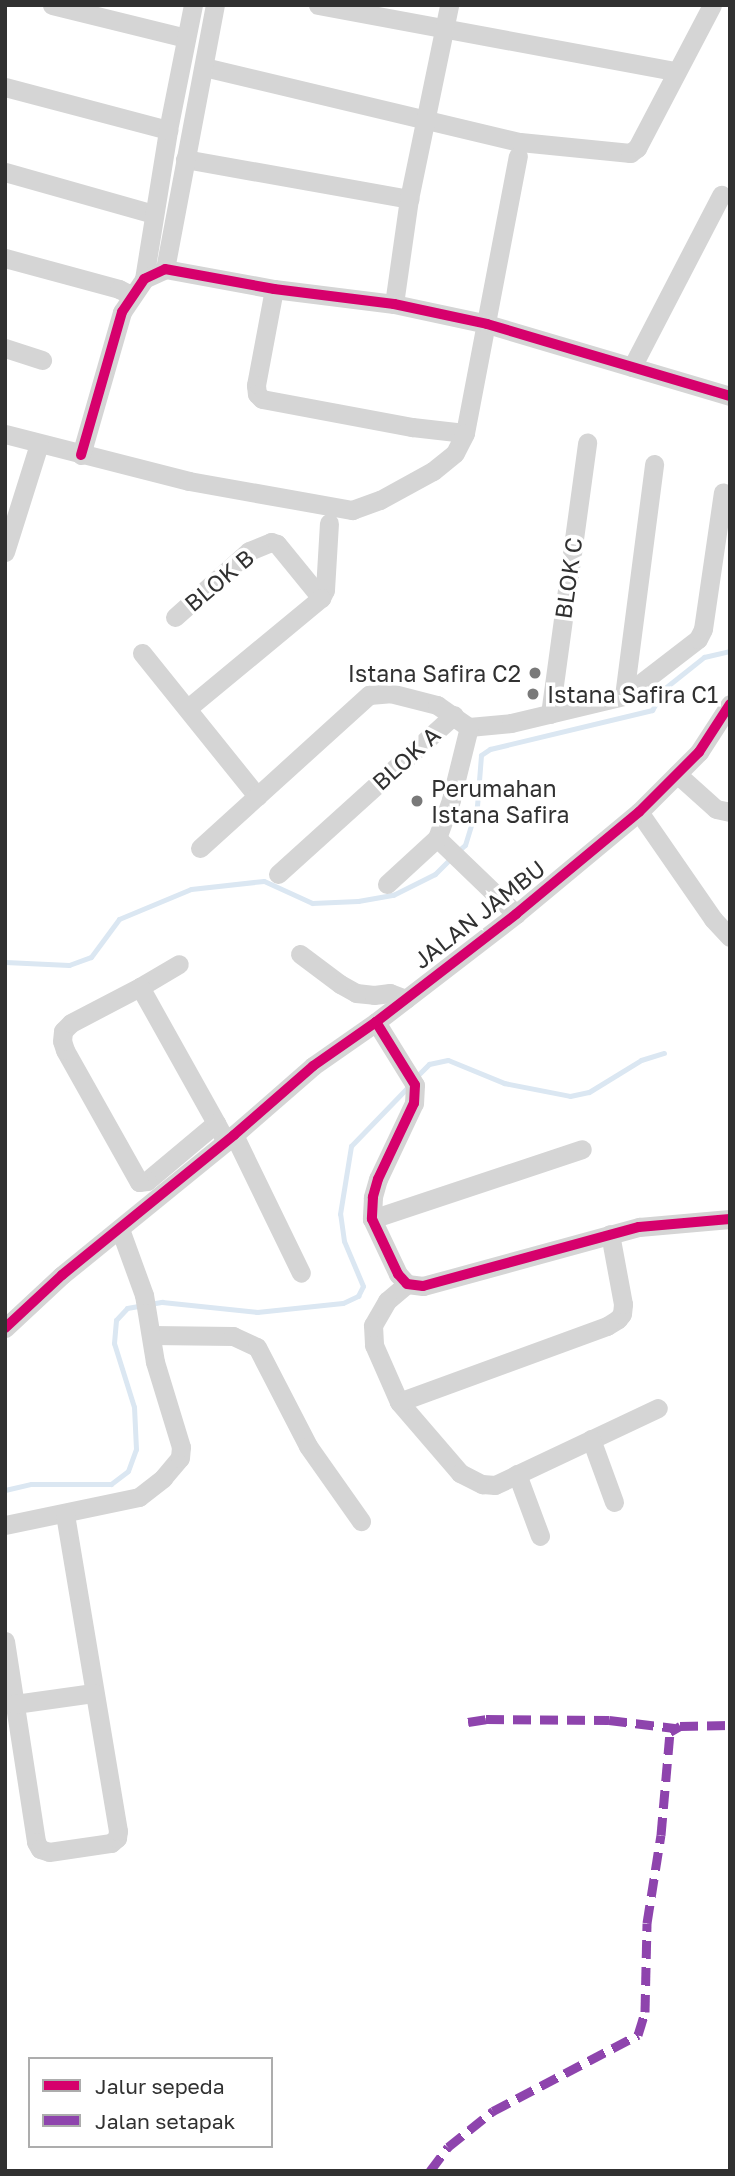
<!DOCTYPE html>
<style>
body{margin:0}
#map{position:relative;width:735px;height:2176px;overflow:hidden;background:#fff;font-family:"Golos Text",sans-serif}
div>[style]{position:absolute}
.stream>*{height:5px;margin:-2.5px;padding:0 2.5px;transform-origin:2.5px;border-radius:2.5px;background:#dbe7f2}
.minor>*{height:19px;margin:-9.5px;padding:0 9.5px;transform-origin:9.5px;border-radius:9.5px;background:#d5d5d5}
.quiet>*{height:9px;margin-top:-4.5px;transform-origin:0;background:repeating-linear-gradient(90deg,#8e44ad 0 18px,transparent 0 27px)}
.cycleway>*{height:10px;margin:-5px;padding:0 5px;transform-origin:5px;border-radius:5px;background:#d6006c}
.dots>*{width:19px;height:19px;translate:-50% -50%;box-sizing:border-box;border:4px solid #fff;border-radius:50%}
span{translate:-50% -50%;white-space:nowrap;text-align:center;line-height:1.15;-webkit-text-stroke:7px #fff;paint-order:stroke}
.street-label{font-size:23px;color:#313131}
.poi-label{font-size:23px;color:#313131}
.right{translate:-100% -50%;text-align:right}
.left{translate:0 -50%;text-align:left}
.frame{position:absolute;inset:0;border:7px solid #313131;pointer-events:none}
.legend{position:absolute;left:28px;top:2057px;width:245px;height:91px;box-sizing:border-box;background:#fff;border:2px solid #adadad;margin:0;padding:9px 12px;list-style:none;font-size:21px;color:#313131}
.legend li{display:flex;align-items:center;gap:14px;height:35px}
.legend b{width:35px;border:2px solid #adadad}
</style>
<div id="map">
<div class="stream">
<div style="left:458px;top:851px;width:9px;rotate:-41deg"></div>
<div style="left:465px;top:845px;width:41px;rotate:-72.9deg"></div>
<div style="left:477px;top:806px;width:51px;rotate:-85.5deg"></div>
<div style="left:481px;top:755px;width:11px;rotate:-34deg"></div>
<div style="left:490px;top:749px;width:167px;rotate:-13.5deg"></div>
<div style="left:652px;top:710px;width:26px;rotate:-59deg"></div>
<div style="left:665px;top:688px;width:50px;rotate:-38.5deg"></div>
<div style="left:704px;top:657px;width:27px;rotate:-13deg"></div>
<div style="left:5px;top:962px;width:64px;rotate:2.7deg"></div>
<div style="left:69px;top:965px;width:23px;rotate:-20deg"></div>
<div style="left:91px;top:957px;width:47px;rotate:-53.6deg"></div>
<div style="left:119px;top:919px;width:78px;rotate:-22.6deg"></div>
<div style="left:191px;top:889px;width:73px;rotate:-6.3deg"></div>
<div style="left:264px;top:881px;width:53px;rotate:24.6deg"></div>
<div style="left:312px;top:903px;width:46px;rotate:-2.5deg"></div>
<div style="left:358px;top:901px;width:36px;rotate:-10deg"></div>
<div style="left:393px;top:895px;width:47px;rotate:-26.6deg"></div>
<div style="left:435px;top:874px;width:23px;rotate:-45deg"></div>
<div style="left:415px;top:1078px;width:20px;rotate:-45deg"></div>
<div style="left:429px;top:1064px;width:19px;rotate:-12deg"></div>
<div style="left:448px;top:1060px;width:61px;rotate:22.3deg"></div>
<div style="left:504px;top:1083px;width:67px;rotate:11.1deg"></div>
<div style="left:570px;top:1096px;width:19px;rotate:-12deg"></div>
<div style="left:589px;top:1092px;width:61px;rotate:-31.6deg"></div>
<div style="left:641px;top:1060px;width:24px;rotate:-17deg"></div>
<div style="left:5px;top:1490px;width:27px;rotate:-13deg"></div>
<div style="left:31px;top:1484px;width:80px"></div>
<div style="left:111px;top:1484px;width:21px;rotate:-37deg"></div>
<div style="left:128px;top:1471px;width:23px;rotate:-70deg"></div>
<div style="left:136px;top:1449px;width:42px;rotate:-92.7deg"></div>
<div style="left:134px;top:1407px;width:67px;rotate:-107.4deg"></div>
<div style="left:114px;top:1343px;width:23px;rotate:-85deg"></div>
<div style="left:116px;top:1320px;width:16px;rotate:-47deg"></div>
<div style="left:127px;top:1308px;width:36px;rotate:-10deg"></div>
<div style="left:162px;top:1302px;width:96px;rotate:6deg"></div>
<div style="left:257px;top:1312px;width:86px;rotate:-6deg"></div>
<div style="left:343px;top:1303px;width:17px;rotate:-25deg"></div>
<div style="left:358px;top:1296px;width:11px;rotate:-63deg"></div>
<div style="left:363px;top:1286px;width:49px;rotate:-112.9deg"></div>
<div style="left:344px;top:1241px;width:27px;rotate:-98deg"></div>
<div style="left:340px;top:1214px;width:69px;rotate:-80.8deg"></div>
<div style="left:351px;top:1146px;width:83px;rotate:-46deg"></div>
</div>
<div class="minor">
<div style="left:52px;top:5px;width:138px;rotate:13.8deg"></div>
<div style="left:318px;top:5px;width:363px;rotate:10.5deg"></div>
<div style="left:204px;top:67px;width:325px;rotate:13.4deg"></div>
<div style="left:520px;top:142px;width:111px;rotate:5.7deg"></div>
<div style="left:630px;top:153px;width:9px;rotate:-36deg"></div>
<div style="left:637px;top:148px;width:161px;rotate:-62.3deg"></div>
<div style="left:5px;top:87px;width:169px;rotate:14.8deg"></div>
<div style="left:185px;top:159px;width:228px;rotate:10.1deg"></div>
<div style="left:5px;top:172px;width:154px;rotate:15.8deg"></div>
<div style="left:5px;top:258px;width:118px;rotate:15.2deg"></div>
<div style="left:119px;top:289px;width:13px;rotate:27deg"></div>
<div style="left:165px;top:269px;width:269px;rotate:-79.3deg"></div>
<div style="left:144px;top:279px;width:151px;rotate:-80.8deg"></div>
<div style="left:168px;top:130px;width:127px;rotate:-78.7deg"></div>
<div style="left:274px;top:289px;width:98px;rotate:100.6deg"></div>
<div style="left:256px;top:385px;width:9px;rotate:84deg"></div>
<div style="left:257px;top:394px;width:7px;rotate:45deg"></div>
<div style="left:262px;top:399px;width:153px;rotate:10.6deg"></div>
<div style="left:412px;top:427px;width:53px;rotate:6.5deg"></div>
<div style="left:465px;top:433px;width:282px;rotate:-79.2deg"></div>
<div style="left:394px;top:304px;width:106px;rotate:-81.9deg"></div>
<div style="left:409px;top:199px;width:198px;rotate:-78.3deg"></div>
<div style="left:5px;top:348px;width:39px;rotate:18deg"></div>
<div style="left:632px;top:367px;width:194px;rotate:-62.6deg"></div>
<div style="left:5px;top:434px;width:190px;rotate:14.3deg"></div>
<div style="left:189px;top:481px;width:166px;rotate:10.1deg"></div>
<div style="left:352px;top:510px;width:30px;rotate:-20deg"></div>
<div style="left:380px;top:500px;width:60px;rotate:-28.7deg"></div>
<div style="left:433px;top:471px;width:28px;rotate:-39deg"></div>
<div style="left:455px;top:453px;width:22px;rotate:-63deg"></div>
<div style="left:81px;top:455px;width:149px;rotate:-74deg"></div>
<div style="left:122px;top:312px;width:40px;rotate:-56deg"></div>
<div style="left:144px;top:279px;width:23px;rotate:-25deg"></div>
<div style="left:165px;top:269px;width:111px;rotate:10.4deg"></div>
<div style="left:274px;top:289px;width:121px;rotate:7.1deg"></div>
<div style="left:394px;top:304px;width:95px;rotate:12.1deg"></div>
<div style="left:487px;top:324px;width:253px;rotate:16.5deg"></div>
<div style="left:5px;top:552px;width:113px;rotate:-72.5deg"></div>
<div style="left:321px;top:598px;width:9px;rotate:-63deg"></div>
<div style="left:325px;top:590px;width:67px;rotate:-86.6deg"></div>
<div style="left:175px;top:617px;width:99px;rotate:-41.7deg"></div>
<div style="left:249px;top:551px;width:24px;rotate:-22deg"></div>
<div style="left:271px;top:542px;width:6px;rotate:18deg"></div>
<div style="left:277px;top:544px;width:70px;rotate:50.8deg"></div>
<div style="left:321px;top:598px;width:173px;rotate:140.4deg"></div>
<div style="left:142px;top:653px;width:184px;rotate:51.2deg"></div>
<div style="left:624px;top:696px;width:234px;rotate:-82.6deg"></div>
<div style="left:550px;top:714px;width:274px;rotate:-82.2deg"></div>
<div style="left:469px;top:727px;width:42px;rotate:-5.4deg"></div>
<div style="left:511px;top:723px;width:116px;rotate:-13.4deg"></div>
<div style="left:624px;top:696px;width:93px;rotate:-37.6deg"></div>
<div style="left:698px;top:639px;width:11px;rotate:-63deg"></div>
<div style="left:703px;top:629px;width:138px;rotate:-81.7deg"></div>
<div style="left:677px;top:774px;width:52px;rotate:41.9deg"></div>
<div style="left:716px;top:809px;width:14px;rotate:12deg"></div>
<div style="left:639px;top:812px;width:130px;rotate:55.3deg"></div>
<div style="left:713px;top:919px;width:25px;rotate:47deg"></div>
<div style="left:437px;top:838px;width:110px;rotate:43.9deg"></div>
<div style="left:200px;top:848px;width:228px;rotate:-42.2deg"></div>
<div style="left:369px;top:695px;width:21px;rotate:-5deg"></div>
<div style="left:390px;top:693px;width:49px;rotate:14.3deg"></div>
<div style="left:437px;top:705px;width:39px;rotate:35deg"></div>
<div style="left:469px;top:727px;width:75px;rotate:103.9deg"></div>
<div style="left:451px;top:800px;width:40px;rotate:110.2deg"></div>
<div style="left:437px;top:838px;width:68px;rotate:137.4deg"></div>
<div style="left:278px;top:874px;width:237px;rotate:-42.1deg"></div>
<div style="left:300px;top:954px;width:50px;rotate:36.9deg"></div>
<div style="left:340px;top:984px;width:18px;rotate:29deg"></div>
<div style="left:356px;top:993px;width:18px;rotate:6deg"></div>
<div style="left:374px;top:995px;width:16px;rotate:-7deg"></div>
<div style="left:390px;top:993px;width:17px;rotate:21deg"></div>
<div style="left:140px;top:987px;width:45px;rotate:-30.5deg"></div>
<div style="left:376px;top:1022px;width:74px;rotate:58.2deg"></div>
<div style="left:415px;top:1085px;width:18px;rotate:93deg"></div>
<div style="left:414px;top:1103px;width:84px;rotate:115.3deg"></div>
<div style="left:378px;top:1179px;width:19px;rotate:106deg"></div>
<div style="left:373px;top:1197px;width:22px;rotate:93deg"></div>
<div style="left:372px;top:1219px;width:61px;rotate:64.7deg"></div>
<div style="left:398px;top:1274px;width:13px;rotate:48deg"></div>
<div style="left:407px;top:1284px;width:16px;rotate:7deg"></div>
<div style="left:423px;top:1286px;width:224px;rotate:-15.3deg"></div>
<div style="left:639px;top:1227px;width:91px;rotate:-5deg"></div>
<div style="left:216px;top:1123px;width:90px;rotate:140deg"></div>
<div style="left:147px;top:1181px;width:8px;rotate:173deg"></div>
<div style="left:139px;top:1182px;width:151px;rotate:-119.3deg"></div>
<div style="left:65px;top:1050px;width:9px;rotate:-108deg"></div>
<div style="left:62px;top:1041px;width:10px;rotate:-84deg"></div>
<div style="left:63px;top:1031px;width:11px;rotate:-45deg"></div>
<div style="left:71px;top:1023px;width:78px;rotate:-27.6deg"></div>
<div style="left:140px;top:987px;width:156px;rotate:60.8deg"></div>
<div style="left:216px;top:1123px;width:21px;rotate:62deg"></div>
<div style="left:234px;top:1135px;width:153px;rotate:64.1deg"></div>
<div style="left:372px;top:1219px;width:221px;rotate:-18.4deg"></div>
<div style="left:407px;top:1284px;width:26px;rotate:140deg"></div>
<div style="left:387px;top:1301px;width:28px;rotate:120deg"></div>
<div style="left:373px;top:1325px;width:20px;rotate:87deg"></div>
<div style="left:374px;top:1345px;width:62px;rotate:66.3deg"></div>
<div style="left:399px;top:1402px;width:94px;rotate:49.3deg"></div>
<div style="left:460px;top:1473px;width:25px;rotate:27deg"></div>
<div style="left:482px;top:1484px;width:13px;rotate:4deg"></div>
<div style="left:495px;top:1485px;width:180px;rotate:-25.3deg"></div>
<div style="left:5px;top:1328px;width:78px;rotate:-42.9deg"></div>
<div style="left:62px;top:1275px;width:222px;rotate:-39.1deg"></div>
<div style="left:234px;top:1135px;width:105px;rotate:-41.1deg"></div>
<div style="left:313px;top:1066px;width:77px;rotate:-34.9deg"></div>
<div style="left:376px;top:1022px;width:177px;rotate:-37.6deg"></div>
<div style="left:516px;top:914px;width:160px;rotate:-39.7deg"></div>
<div style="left:639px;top:812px;width:85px;rotate:-45deg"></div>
<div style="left:699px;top:752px;width:57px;rotate:-57.1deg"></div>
<div style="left:152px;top:1335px;width:81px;rotate:0.7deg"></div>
<div style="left:233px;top:1336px;width:26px;rotate:25deg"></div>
<div style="left:257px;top:1347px;width:111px;rotate:62.7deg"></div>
<div style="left:308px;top:1446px;width:92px;rotate:54.8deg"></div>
<div style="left:399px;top:1402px;width:221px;rotate:-20.1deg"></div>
<div style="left:607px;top:1326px;width:13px;rotate:-32deg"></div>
<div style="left:618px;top:1319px;width:6px;rotate:-51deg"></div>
<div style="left:622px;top:1314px;width:10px;rotate:-84deg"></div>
<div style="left:623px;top:1304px;width:71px;rotate:-100.5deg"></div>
<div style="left:591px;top:1439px;width:67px;rotate:69.9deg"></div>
<div style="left:517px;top:1474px;width:66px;rotate:69.6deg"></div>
<div style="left:5px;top:1525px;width:137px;rotate:-11.8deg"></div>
<div style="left:139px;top:1497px;width:31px;rotate:-38deg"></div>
<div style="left:163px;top:1478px;width:26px;rotate:-50deg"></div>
<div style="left:180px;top:1458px;width:11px;rotate:-85deg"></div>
<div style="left:181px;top:1447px;width:89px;rotate:-107deg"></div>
<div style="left:155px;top:1362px;width:68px;rotate:-99.3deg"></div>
<div style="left:144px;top:1295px;width:70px;rotate:-110deg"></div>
<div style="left:5px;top:1641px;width:203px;rotate:81.2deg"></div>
<div style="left:36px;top:1842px;width:8px;rotate:60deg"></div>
<div style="left:40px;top:1849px;width:9px;rotate:18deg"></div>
<div style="left:49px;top:1852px;width:63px;rotate:-8.3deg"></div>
<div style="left:111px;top:1843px;width:8px;rotate:-40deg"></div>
<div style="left:117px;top:1838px;width:7px;rotate:-82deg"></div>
<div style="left:118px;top:1831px;width:321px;rotate:-99.5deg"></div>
<div style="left:15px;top:1704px;width:79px;rotate:-8deg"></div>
</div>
<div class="quiet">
<div style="left:468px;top:1722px;width:18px;rotate:-9deg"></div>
<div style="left:486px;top:1719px;width:123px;rotate:0.5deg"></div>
<div style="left:609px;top:1720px;width:66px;rotate:6.9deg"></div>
<div style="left:430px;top:2171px;width:30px;rotate:-53deg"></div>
<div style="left:448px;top:2147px;width:58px;rotate:-38.7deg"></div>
<div style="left:493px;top:2111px;width:164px;rotate:-27.7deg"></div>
<div style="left:638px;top:2035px;width:24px;rotate:-73deg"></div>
<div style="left:645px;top:2012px;width:89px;rotate:-88.7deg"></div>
<div style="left:647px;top:1923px;width:89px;rotate:-81deg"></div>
<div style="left:661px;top:1835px;width:103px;rotate:-85deg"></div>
<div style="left:670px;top:1732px;width:12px;rotate:-31deg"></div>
<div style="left:680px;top:1726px;width:50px;rotate:-1.1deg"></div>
</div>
<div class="cycleway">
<div style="left:81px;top:455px;width:149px;rotate:-74deg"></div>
<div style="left:122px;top:312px;width:40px;rotate:-56deg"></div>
<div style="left:144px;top:279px;width:23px;rotate:-25deg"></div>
<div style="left:165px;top:269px;width:111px;rotate:10.4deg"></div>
<div style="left:274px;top:289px;width:121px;rotate:7.1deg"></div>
<div style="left:394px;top:304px;width:95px;rotate:12.1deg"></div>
<div style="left:487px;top:324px;width:253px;rotate:16.5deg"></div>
<div style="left:376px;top:1022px;width:74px;rotate:58.2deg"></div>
<div style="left:415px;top:1085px;width:18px;rotate:93deg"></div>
<div style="left:414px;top:1103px;width:84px;rotate:115.3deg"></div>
<div style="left:378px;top:1179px;width:19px;rotate:106deg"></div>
<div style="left:373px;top:1197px;width:22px;rotate:93deg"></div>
<div style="left:372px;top:1219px;width:61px;rotate:64.7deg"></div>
<div style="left:398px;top:1274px;width:13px;rotate:48deg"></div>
<div style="left:407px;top:1284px;width:16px;rotate:7deg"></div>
<div style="left:423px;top:1286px;width:224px;rotate:-15.3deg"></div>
<div style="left:639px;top:1227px;width:91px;rotate:-5deg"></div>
<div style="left:5px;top:1328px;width:78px;rotate:-42.9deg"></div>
<div style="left:62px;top:1275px;width:222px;rotate:-39.1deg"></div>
<div style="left:234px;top:1135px;width:105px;rotate:-41.1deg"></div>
<div style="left:313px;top:1066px;width:77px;rotate:-34.9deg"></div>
<div style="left:376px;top:1022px;width:177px;rotate:-37.6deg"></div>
<div style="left:516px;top:914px;width:160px;rotate:-39.7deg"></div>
<div style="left:639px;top:812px;width:85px;rotate:-45deg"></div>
<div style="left:699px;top:752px;width:57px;rotate:-57.1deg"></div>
</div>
<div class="dots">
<div style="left:535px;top:673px;background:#797979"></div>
<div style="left:533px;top:694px;background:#797979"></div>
<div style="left:417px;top:801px;background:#797979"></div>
</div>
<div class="street-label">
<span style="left:568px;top:578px;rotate:-82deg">BLOK C</span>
<span style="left:219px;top:580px;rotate:-40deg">BLOK B</span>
<span style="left:406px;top:758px;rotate:-42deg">BLOK A</span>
<span style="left:479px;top:914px;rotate:-38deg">JALAN JAMBU</span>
</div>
<div class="poi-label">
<span class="right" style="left:521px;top:673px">Istana Safira C2</span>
<span class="left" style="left:547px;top:694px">Istana Safira C1</span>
<span class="left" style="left:431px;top:801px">Perumahan<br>Istana Safira</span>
</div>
<div class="frame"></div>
<ul class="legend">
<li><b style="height:9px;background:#d6006c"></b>Jalur sepeda</li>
<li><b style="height:9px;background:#8e44ad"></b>Jalan setapak</li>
</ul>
</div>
